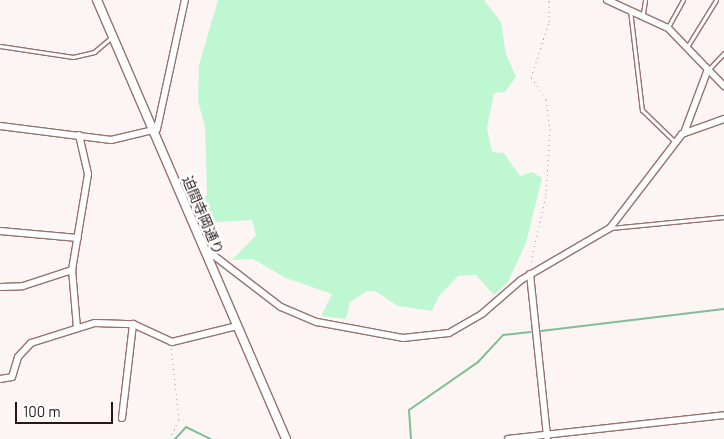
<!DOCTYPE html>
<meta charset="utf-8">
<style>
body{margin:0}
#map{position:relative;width:724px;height:439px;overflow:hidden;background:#fdf5f4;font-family:Barlow,"Noto Sans JP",sans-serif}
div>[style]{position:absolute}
.green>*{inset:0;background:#c0f7d3}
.stream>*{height:2px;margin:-1px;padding:0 1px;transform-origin:1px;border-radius:1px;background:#7fbf97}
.path>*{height:1px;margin-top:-0.5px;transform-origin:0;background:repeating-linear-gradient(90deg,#a79c9b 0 1px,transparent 0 5px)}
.roads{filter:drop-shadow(1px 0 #94726f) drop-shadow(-1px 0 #94726f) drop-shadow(0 1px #94726f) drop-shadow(0 -1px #94726f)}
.service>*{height:3px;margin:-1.5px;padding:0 1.5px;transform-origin:1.5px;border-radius:1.5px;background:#fff}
.minor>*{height:6px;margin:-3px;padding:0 3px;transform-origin:3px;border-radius:3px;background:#fff}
.tertiary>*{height:8px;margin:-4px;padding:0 4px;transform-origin:4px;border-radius:4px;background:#fff}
span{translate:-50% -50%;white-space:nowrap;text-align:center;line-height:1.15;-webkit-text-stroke:5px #fff;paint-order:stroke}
.street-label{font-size:14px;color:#251817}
.scale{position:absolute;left:15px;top:402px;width:98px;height:22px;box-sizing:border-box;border:2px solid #251817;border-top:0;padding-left:6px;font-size:15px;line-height:18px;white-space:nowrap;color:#251817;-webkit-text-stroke:4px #fff;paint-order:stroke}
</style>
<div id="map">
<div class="green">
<div style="clip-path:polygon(218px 0,484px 0,501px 22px,506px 54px,516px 77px,505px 92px,494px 93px,487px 128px,492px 152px,504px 153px,520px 176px,532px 172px,542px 178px,526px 243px,508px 282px,494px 295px,476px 275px,458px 276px,439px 296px,432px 311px,398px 306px,375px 291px,367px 291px,350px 302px,346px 319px,321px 316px,332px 294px,286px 278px,253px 259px,232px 260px,256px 235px,252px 220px,202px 223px,197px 206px,207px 194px,205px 127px,198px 101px,199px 65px)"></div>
</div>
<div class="stream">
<div style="left:541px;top:331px;width:184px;rotate:-6.9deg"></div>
<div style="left:175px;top:439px;width:16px;rotate:-47deg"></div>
<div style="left:186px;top:427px;width:28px;rotate:26deg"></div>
<div style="left:411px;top:439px;width:29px;rotate:-94deg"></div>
<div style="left:409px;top:410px;width:84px;rotate:-34.8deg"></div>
<div style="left:478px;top:362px;width:37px;rotate:-47deg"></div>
<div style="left:503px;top:335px;width:28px;rotate:-6deg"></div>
</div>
<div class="path">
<div style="left:530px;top:266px;width:73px;rotate:-77.3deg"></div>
<div style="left:546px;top:195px;width:65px;rotate:-86.5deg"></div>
<div style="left:550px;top:130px;width:31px;rotate:-97deg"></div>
<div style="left:546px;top:99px;width:27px;rotate:-124deg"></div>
<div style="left:531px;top:77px;width:58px;rotate:-71.9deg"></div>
<div style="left:549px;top:22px;width:22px;rotate:-90deg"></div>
<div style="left:170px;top:439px;width:22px;rotate:-66deg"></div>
<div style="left:179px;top:419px;width:72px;rotate:-96.3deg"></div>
</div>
<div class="roads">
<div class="service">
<div style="left:630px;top:10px;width:101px;rotate:83.2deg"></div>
<div style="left:642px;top:110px;width:46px;rotate:44.1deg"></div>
<div style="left:643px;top:13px;width:13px;rotate:-81deg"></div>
<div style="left:668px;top:27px;width:31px;rotate:-61deg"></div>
<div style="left:0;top:46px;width:74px;rotate:8.6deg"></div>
<div style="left:73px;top:57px;width:22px;rotate:-13deg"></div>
<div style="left:94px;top:52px;width:23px;rotate:-40deg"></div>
<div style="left:687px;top:47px;width:55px;rotate:-58.3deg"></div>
<div style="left:709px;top:69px;width:22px;rotate:-47deg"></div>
<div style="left:610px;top:228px;width:115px;rotate:-5.5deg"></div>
</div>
<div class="minor">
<div style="left:607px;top:0;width:67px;rotate:24.7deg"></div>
<div style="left:668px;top:28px;width:81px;rotate:46deg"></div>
<div style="left:0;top:126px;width:112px;rotate:7.2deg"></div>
<div style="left:111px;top:140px;width:47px;rotate:-13.4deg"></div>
<div style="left:157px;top:129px;width:132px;rotate:-77.8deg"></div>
<div style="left:684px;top:133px;width:68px;rotate:-69.4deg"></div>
<div style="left:0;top:231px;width:78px;rotate:5.1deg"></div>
<div style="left:204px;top:248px;width:97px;rotate:37.5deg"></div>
<div style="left:281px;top:307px;width:39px;rotate:23deg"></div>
<div style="left:317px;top:322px;width:87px;rotate:10.5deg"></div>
<div style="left:403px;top:338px;width:46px;rotate:-6.2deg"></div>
<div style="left:449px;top:333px;width:39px;rotate:-30deg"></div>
<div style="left:483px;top:313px;width:50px;rotate:-41deg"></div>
<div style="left:521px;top:280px;width:103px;rotate:-30.3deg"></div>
<div style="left:610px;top:228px;width:118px;rotate:-52.5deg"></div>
<div style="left:682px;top:134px;width:45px;rotate:-19.7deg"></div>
<div style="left:530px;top:274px;width:164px;rotate:84deg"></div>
<div style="left:0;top:287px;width:23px;rotate:-2deg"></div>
<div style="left:23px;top:286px;width:52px;rotate:-18.1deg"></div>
<div style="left:77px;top:328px;width:58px;rotate:-94.9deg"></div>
<div style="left:72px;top:270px;width:97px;rotate:-80.5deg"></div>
<div style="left:88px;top:174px;width:40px;rotate:-103deg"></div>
<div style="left:0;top:379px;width:12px;rotate:-9deg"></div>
<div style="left:12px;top:377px;width:21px;rotate:-73deg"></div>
<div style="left:18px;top:357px;width:19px;rotate:-47deg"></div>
<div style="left:31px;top:343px;width:67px;rotate:-17.4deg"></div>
<div style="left:95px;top:323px;width:38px;rotate:2deg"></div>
<div style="left:133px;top:324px;width:43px;rotate:24.8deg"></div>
<div style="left:172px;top:342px;width:67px;rotate:-13.8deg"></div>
<div style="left:122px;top:418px;width:95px;rotate:-83.3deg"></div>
<div style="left:508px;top:439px;width:217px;rotate:-6.3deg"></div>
</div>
<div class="tertiary">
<div style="left:97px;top:0;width:478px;rotate:66.7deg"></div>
</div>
</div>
<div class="street-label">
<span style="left:203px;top:215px;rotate:67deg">迫間寺岡通り</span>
</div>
<div class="scale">100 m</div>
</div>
